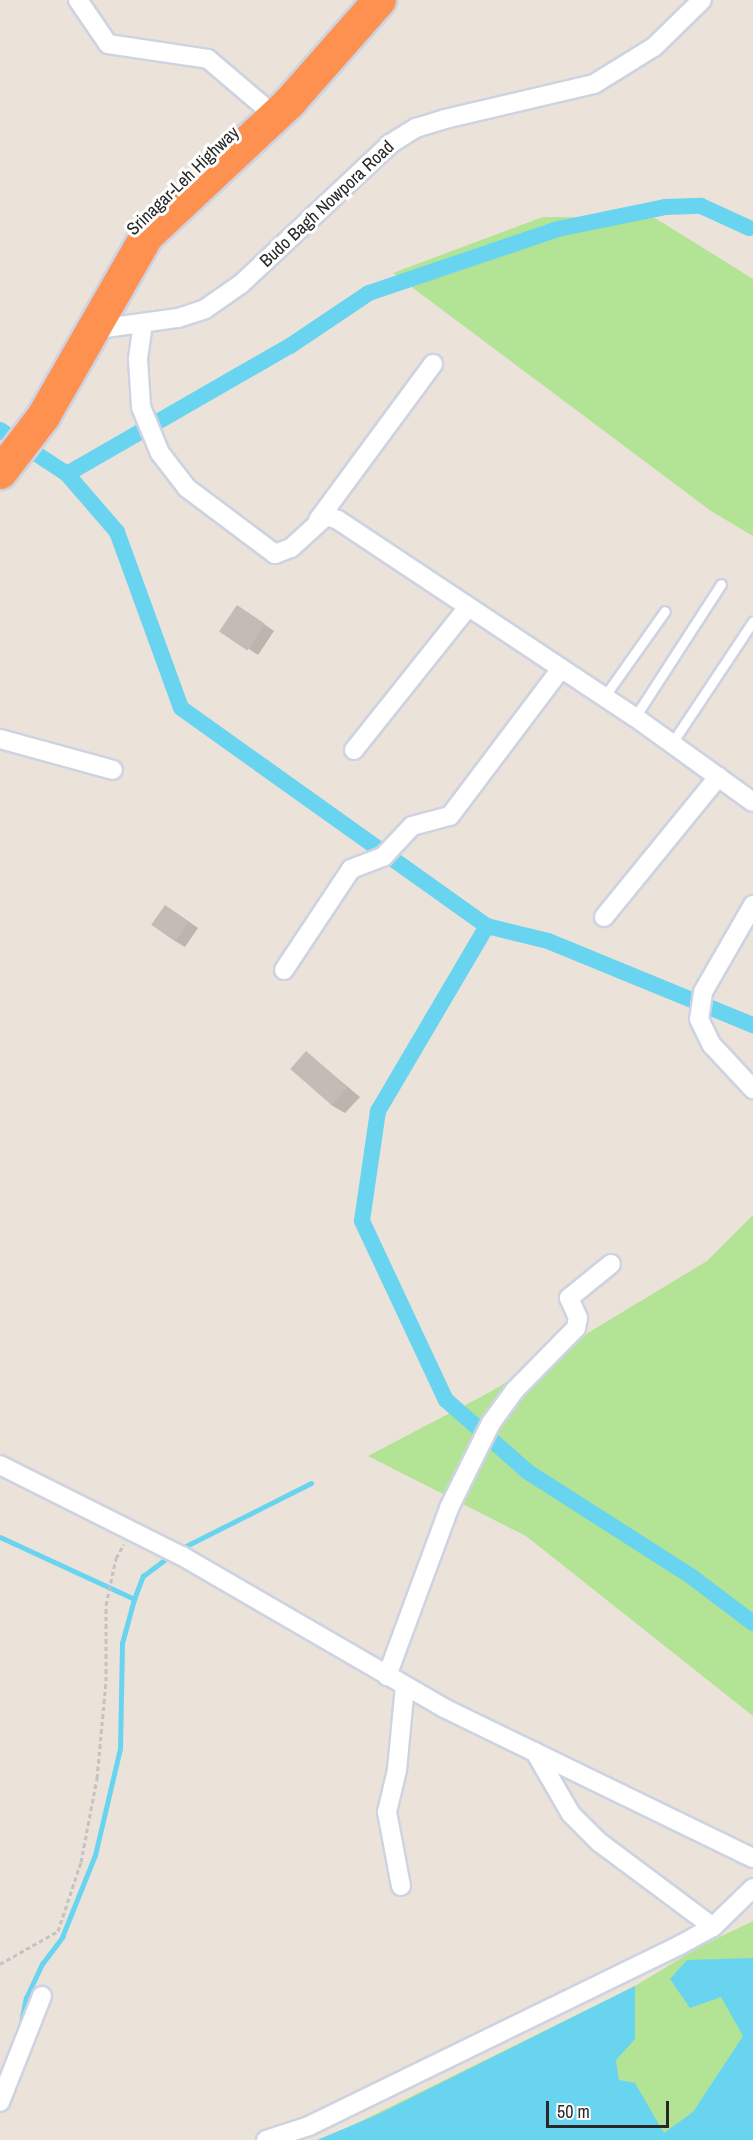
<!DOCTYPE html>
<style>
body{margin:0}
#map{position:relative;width:753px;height:2140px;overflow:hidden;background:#ebe2d9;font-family:"Archivo Narrow",sans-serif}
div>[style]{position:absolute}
.green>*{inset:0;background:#b3e394}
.water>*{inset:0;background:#69d4f0}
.shadow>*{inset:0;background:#0003}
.stream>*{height:5px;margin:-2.5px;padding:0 2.5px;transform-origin:2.5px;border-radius:2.5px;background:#69d4f0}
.canal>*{height:16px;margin:-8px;padding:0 8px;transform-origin:8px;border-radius:8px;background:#69d4f0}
.building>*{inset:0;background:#c3bcb6;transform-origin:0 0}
.path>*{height:3px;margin-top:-1.5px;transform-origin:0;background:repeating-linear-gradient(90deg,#c3c3c3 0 4.5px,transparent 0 7.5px)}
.roads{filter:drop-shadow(2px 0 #ced3e2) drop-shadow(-2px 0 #ced3e2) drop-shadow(0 2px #ced3e2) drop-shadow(0 -2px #ced3e2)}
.lane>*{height:9px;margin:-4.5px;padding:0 4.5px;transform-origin:4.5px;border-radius:4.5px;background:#fff}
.street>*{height:18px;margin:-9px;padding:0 9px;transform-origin:9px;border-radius:9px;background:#fff}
.highway>*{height:33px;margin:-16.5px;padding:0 16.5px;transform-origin:16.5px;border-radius:16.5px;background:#ff9150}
span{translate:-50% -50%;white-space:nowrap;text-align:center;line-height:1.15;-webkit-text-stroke:6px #fff;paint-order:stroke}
.street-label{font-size:18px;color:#282828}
.scale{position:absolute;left:546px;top:2101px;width:123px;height:27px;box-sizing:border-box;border:3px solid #282828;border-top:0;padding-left:8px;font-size:18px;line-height:21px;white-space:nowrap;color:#282828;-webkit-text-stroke:4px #fff;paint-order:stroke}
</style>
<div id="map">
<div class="green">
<div style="clip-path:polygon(543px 217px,655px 218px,753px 279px,753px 536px,711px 511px,393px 273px)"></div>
<div style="clip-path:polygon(753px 1215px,753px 1716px,526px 1536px,368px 1456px,490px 1392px,707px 1261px)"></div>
<div style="clip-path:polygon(753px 1921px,753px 2140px,323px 2140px,635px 1986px,701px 1946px)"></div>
</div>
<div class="water">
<div style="clip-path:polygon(753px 1958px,753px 2140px,317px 2140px,379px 2114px,635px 1986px,635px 2039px,616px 2060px,619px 2080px,635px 2083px,664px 2133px,693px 2112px,743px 2036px,721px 1997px,690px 2008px,670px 1979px,687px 1960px)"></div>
</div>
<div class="shadow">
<div style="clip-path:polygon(247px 612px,274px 631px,258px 655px,221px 630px)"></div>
<div style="clip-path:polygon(175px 912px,198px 928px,185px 947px,175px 941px)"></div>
<div style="clip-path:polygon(307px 1053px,360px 1097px,345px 1113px,331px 1105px)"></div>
</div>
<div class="stream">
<div style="left:0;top:1537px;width:148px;rotate:24.8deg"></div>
<div style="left:178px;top:1550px;width:149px;rotate:-26.7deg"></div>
<div style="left:20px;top:2028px;width:31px;rotate:-79deg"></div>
<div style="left:26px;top:1998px;width:38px;rotate:-65deg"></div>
<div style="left:42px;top:1964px;width:34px;rotate:-53deg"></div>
<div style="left:62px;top:1937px;width:88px;rotate:-68.1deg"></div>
<div style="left:95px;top:1855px;width:110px;rotate:-76.8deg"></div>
<div style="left:120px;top:1748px;width:105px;rotate:-88.9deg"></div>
<div style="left:122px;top:1643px;width:46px;rotate:-74.7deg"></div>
<div style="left:134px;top:1599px;width:25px;rotate:-69deg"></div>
<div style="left:143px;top:1576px;width:35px;rotate:-37deg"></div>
</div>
<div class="canal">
<div style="left:0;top:430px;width:80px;rotate:33.3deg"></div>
<div style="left:67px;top:474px;width:77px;rotate:49.2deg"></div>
<div style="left:117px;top:532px;width:187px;rotate:70deg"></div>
<div style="left:181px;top:708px;width:376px;rotate:35.5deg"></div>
<div style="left:487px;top:926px;width:63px;rotate:13.8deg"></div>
<div style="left:548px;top:941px;width:222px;rotate:22.3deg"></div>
<div style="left:67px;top:474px;width:257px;rotate:-29.9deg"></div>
<div style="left:290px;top:346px;width:95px;rotate:-33.9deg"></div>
<div style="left:369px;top:293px;width:200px;rotate:-18.7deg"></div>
<div style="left:558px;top:229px;width:109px;rotate:-11.6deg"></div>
<div style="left:665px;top:207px;width:36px;rotate:-2deg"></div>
<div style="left:701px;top:206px;width:53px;rotate:24.6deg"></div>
<div style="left:487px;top:926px;width:215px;rotate:120.5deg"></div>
<div style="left:378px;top:1111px;width:111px;rotate:98.3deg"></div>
<div style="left:362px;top:1221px;width:198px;rotate:64.9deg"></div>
<div style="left:446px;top:1400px;width:109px;rotate:41.3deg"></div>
<div style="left:528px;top:1472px;width:195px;rotate:32.6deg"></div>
<div style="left:692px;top:1577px;width:76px;rotate:37deg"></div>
</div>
<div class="building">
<div style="left:237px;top:605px;width:34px;height:32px;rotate:34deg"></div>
<div style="left:165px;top:905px;width:29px;height:24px;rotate:35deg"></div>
<div style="left:306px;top:1051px;width:55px;height:24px;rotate:41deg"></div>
</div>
<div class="path">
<div style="left:0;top:1964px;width:67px;rotate:-29.6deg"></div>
<div style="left:58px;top:1931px;width:73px;rotate:-71.6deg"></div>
<div style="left:81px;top:1862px;width:86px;rotate:-79.2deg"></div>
<div style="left:97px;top:1778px;width:97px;rotate:-84.7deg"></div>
<div style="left:106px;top:1681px;width:76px;rotate:-90deg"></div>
<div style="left:106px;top:1605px;width:48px;rotate:-78deg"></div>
<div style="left:116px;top:1558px;width:16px;rotate:-60deg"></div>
</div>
<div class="roads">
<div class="lane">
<div style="left:604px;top:697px;width:105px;rotate:-54.7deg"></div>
<div style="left:635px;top:717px;width:158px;rotate:-57.1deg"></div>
<div style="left:672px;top:743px;width:146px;rotate:-56.4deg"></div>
</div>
<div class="street">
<div style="left:78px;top:0;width:53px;rotate:55.7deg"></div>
<div style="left:108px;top:44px;width:101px;rotate:8.5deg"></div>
<div style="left:208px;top:59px;width:71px;rotate:40.4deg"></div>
<div style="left:143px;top:323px;width:36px;rotate:98deg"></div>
<div style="left:138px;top:359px;width:48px;rotate:86.4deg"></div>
<div style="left:141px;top:407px;width:50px;rotate:67.6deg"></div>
<div style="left:160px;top:453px;width:44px;rotate:52.4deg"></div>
<div style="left:187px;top:488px;width:110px;rotate:36.9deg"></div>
<div style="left:275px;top:554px;width:17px;rotate:-21deg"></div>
<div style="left:291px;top:548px;width:47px;rotate:-42.4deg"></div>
<div style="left:326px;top:516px;width:13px;rotate:18deg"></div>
<div style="left:338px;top:520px;width:356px;rotate:33.6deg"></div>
<div style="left:635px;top:717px;width:145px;rotate:35.8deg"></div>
<div style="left:91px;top:330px;width:88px;rotate:-7.9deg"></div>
<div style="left:178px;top:318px;width:28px;rotate:-18deg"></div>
<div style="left:205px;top:309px;width:44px;rotate:-34.8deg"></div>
<div style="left:241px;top:284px;width:204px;rotate:-43.2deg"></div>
<div style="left:390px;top:144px;width:31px;rotate:-32deg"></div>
<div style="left:416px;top:128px;width:30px;rotate:-17deg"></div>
<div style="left:445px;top:119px;width:153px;rotate:-13.2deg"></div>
<div style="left:594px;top:84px;width:70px;rotate:-31.7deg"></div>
<div style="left:654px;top:47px;width:67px;rotate:-44.4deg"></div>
<div style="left:318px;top:520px;width:194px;rotate:-53.6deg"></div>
<div style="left:0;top:739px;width:117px;rotate:15.3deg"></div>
<div style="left:354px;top:750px;width:183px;rotate:-51.4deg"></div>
<div style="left:753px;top:905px;width:100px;rotate:119.9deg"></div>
<div style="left:703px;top:992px;width:27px;rotate:98deg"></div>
<div style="left:699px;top:1019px;width:28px;rotate:64deg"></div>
<div style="left:711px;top:1044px;width:62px;rotate:47deg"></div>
<div style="left:604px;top:917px;width:181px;rotate:-50.8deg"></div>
<div style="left:284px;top:970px;width:121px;rotate:-56.4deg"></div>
<div style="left:351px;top:869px;width:34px;rotate:-21deg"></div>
<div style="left:383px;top:857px;width:42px;rotate:-46.9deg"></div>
<div style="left:412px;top:826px;width:39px;rotate:-15deg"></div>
<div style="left:450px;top:816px;width:183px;rotate:-53deg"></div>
<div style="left:0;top:1465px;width:203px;rotate:26.6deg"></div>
<div style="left:182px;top:1556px;width:303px;rotate:30.1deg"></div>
<div style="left:444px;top:1708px;width:343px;rotate:25.9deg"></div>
<div style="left:387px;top:1676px;width:179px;rotate:-69.7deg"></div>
<div style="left:449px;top:1508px;width:95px;rotate:-63.7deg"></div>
<div style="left:491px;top:1423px;width:41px;rotate:-54deg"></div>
<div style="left:515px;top:1390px;width:87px;rotate:-45.5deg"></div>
<div style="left:576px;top:1328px;width:10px;rotate:-79deg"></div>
<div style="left:578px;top:1318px;width:22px;rotate:-114deg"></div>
<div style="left:569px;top:1298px;width:54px;rotate:-39deg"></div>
<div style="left:535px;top:1752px;width:72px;rotate:59.9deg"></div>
<div style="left:571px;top:1814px;width:40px;rotate:45deg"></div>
<div style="left:599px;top:1842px;width:142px;rotate:36.7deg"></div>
<div style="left:401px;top:1886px;width:75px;rotate:-100.7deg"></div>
<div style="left:387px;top:1812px;width:43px;rotate:-76.6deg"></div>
<div style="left:397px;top:1770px;width:84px;rotate:-84.6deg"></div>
<div style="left:0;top:2102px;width:114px;rotate:-68.4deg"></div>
<div style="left:266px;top:2140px;width:45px;rotate:-18deg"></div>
<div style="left:309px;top:2126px;width:413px;rotate:-26deg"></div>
<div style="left:680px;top:1945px;width:38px;rotate:-29deg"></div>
<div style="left:713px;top:1927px;width:56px;rotate:-44.3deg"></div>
</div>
<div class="highway">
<div style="left:0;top:472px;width:71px;rotate:-52.5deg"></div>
<div style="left:43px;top:416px;width:207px;rotate:-60.2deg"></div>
<div style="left:146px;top:236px;width:196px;rotate:-43.1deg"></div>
<div style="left:289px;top:102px;width:136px;rotate:-48.6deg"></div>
</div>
</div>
<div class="street-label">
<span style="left:183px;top:181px;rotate:-44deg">Srinagar-Leh Highway</span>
<span style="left:327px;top:204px;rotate:-43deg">Budo Bagh Nowpora Road</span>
</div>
<div class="scale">50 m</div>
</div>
